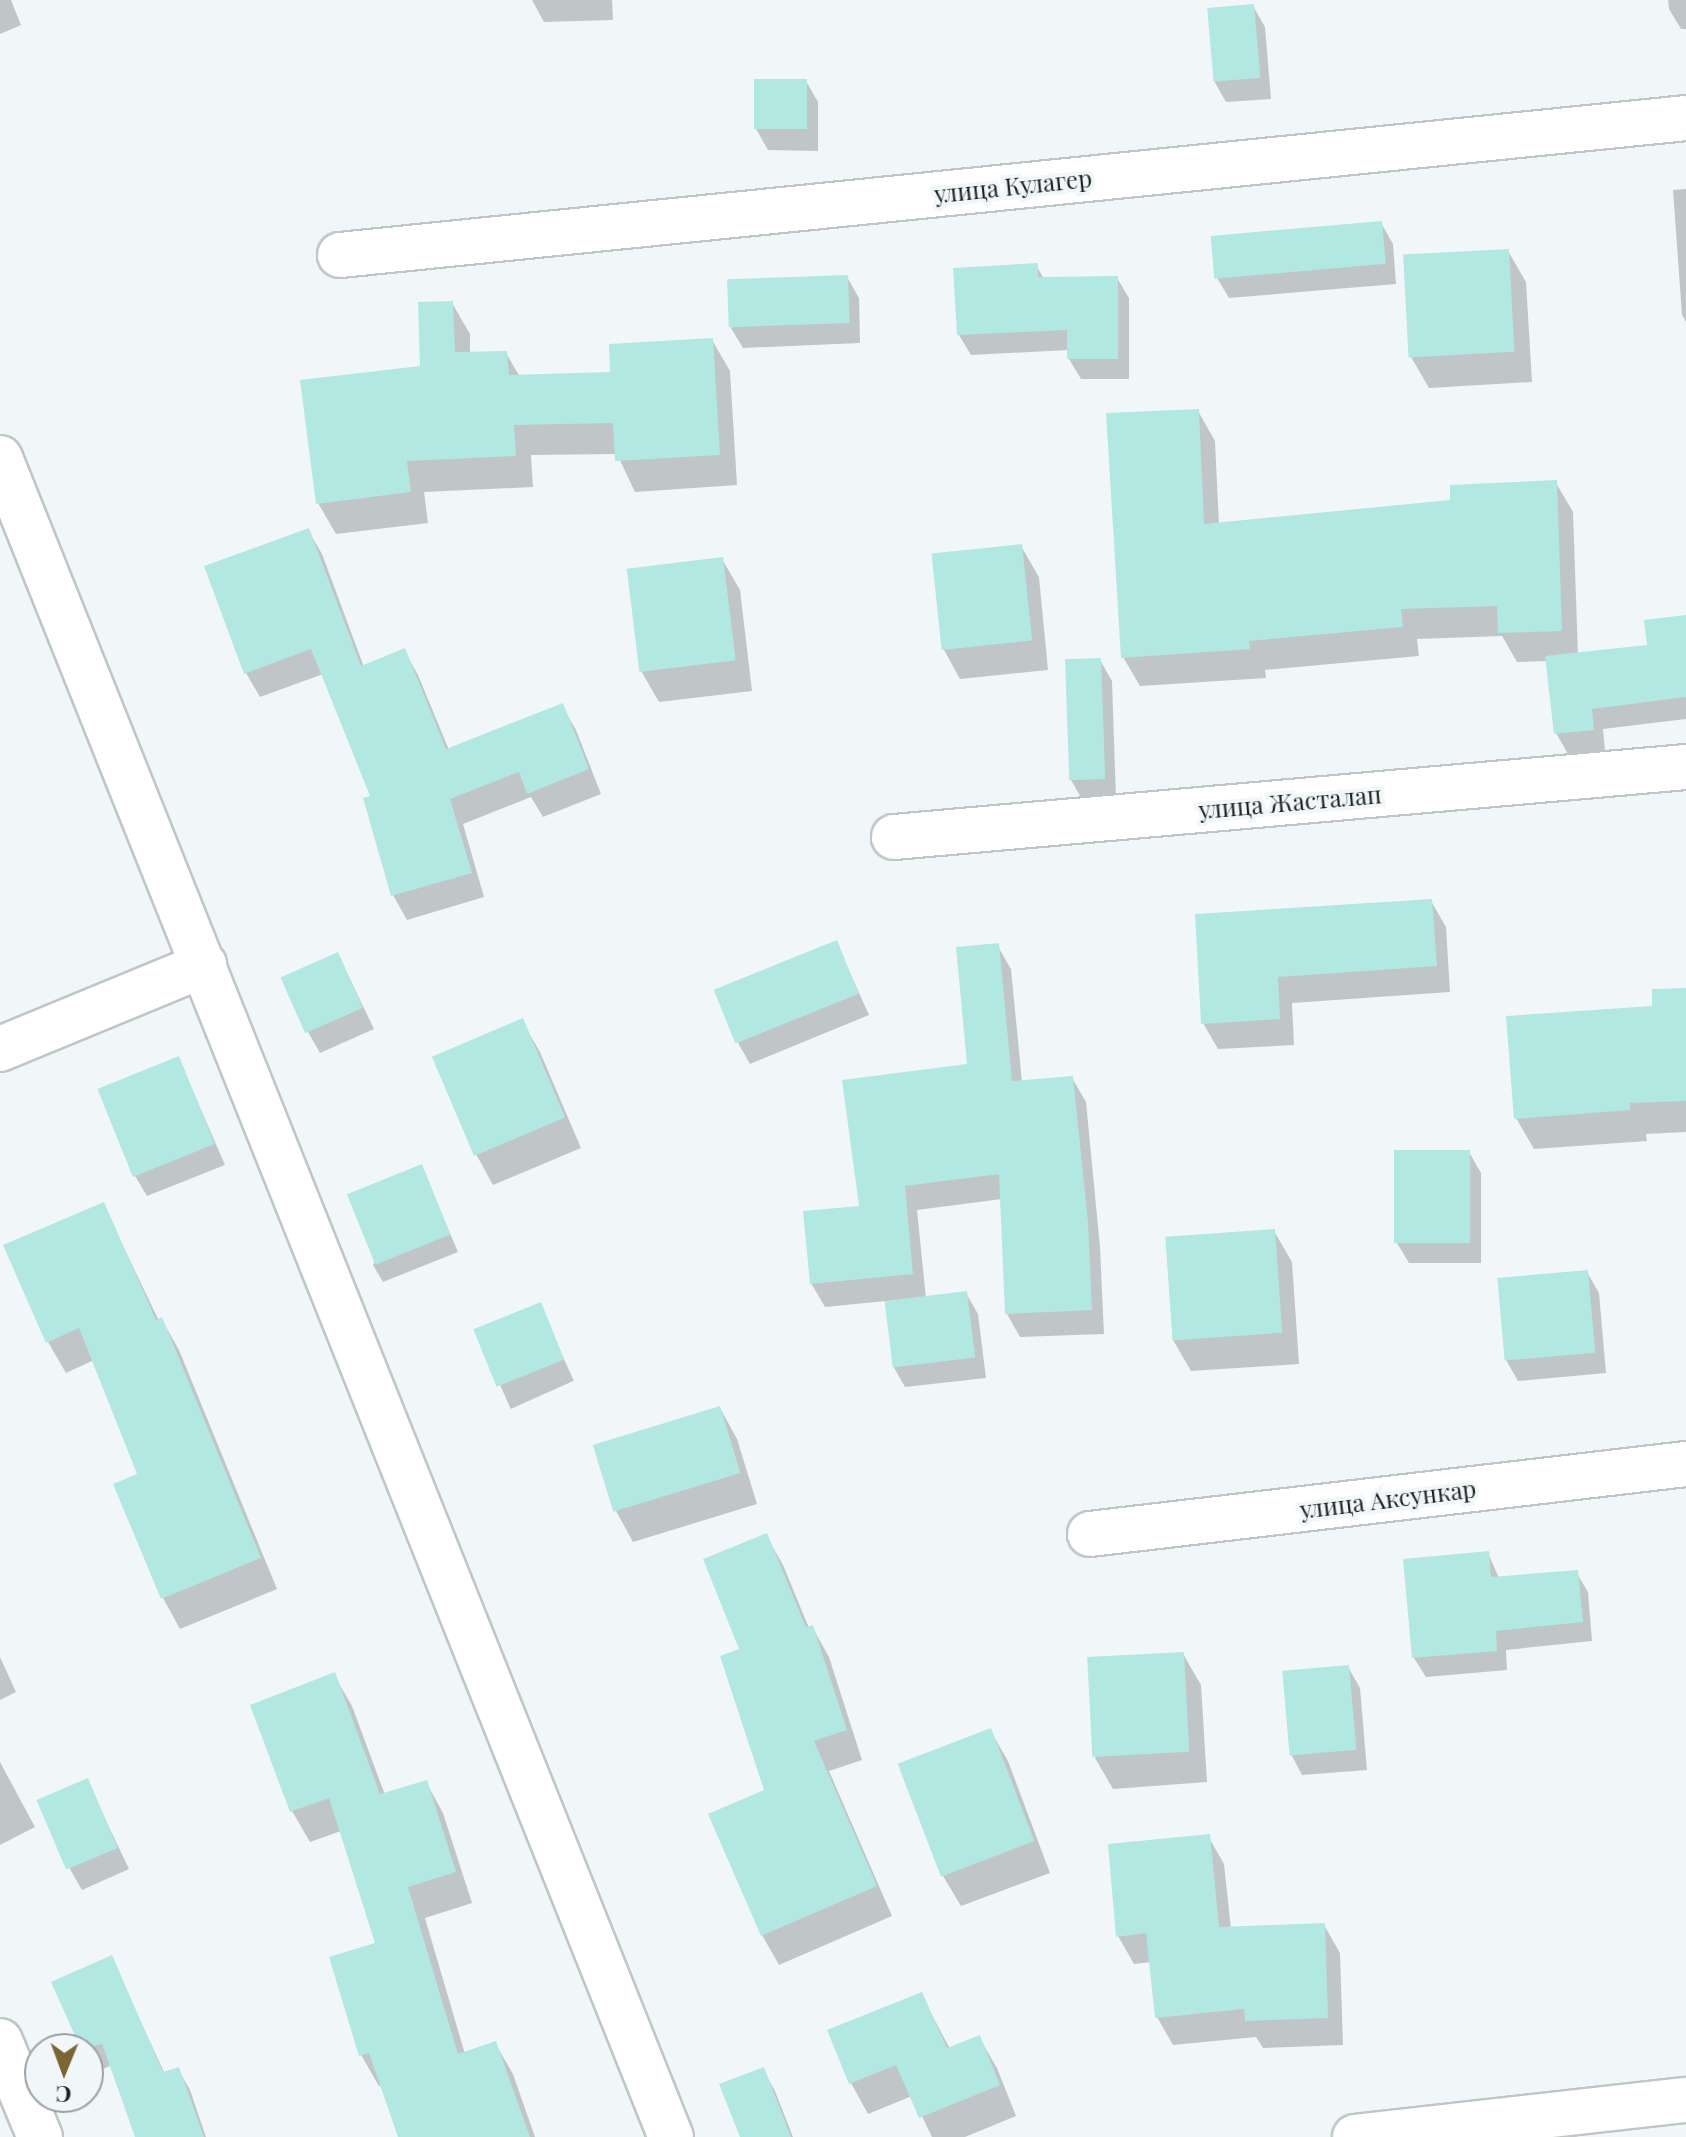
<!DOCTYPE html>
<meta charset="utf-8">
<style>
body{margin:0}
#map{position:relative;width:1686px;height:2137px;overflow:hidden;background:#f1f7f9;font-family:"Playfair Display",serif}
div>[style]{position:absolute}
.shadow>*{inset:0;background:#0003;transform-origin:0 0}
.building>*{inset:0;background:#b1e8e2;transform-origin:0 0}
.roads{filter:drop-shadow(2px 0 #bfc6c7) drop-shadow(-2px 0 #bfc6c7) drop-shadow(0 2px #bfc6c7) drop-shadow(0 -2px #bfc6c7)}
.minor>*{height:44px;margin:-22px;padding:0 22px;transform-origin:22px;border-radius:22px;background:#fff}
span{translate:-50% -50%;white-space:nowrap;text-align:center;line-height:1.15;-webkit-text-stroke:8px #f1f7f9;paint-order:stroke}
.street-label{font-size:24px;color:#1c1e1f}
.north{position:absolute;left:24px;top:2033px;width:80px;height:80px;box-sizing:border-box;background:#f1f7f9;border:2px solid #9ca0a2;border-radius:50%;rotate:181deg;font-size:22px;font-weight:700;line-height:32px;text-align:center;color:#1c1e1f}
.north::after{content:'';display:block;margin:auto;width:28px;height:36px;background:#7a6635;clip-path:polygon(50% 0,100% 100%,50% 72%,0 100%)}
</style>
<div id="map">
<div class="shadow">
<div style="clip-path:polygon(0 0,11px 0,21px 25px,0 34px)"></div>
<div style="clip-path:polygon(612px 0,613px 20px,544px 22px,532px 0)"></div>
<div style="clip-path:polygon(1668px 0,1686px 0,1686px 29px,1681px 29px,1669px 9px)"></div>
<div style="clip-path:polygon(1253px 6px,1265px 27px,1271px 99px,1226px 102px,1214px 81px)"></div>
<div style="clip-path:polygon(806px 81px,818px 102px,818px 151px,768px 150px,756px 129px)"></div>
<div style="clip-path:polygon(1686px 189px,1686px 322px,1682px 315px,1673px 190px)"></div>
<div style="clip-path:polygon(1381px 223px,1393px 244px,1396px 284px,1229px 298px,1217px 278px)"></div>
<div style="clip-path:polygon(1508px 251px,1526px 282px,1532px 382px,1429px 388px,1411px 357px)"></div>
<div style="clip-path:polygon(1036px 265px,1044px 279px,1117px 278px,1129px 298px,1129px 379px,1081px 379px,1069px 359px,1069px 350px,971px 355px,959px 335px)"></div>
<div style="clip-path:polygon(847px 277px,859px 298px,860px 343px,743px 348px,731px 328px)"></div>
<div style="clip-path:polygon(452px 303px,470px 334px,470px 354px,506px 353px,520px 377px,612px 374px,712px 340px,730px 371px,737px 485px,635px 492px,617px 454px,531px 455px,533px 487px,424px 492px,428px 523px,336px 534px,318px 503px,422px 368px)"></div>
<div style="clip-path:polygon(1198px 411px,1215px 441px,1219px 525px,1452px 502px,1556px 483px,1573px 512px,1578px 655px,1650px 647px,1686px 617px,1686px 719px,1603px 729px,1605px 750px,1568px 754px,1556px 733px,1548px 661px,1517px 662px,1502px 636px,1417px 639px,1419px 656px,1265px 670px,1266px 678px,1140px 686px,1123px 657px)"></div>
<div style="clip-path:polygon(308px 530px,322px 554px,364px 667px,404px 650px,418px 675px,449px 750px,562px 706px,576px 730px,601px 794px,543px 817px,531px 797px,463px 824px,484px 897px,407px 920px,393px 895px,372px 797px,323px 674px,260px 697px,246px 673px)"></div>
<div style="clip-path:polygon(1021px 546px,1039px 577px,1048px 670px,960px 679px,943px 648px,934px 554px)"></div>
<div style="clip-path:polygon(722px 559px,740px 590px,752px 691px,659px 702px,641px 671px)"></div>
<div style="clip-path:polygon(1100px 660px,1112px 681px,1116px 799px,1083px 801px,1071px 780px)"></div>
<div style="clip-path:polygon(1431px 901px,1446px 927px,1450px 992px,1292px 1003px,1294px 1045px,1218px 1049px,1203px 1023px,1197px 916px)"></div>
<div style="clip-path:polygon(836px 942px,869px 1015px,750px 1064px,738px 1043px)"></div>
<div style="clip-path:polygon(997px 945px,1011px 969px,1022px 1082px,1072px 1078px,1086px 1102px,1100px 1247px,1104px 1334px,1020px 1337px,1007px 1314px,1002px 1199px,917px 1210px,926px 1298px,966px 1293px,978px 1314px,986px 1378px,905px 1387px,893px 1366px,886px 1301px,825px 1307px,811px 1283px,861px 1208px,969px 1066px)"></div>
<div style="clip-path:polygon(338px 954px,374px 1029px,320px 1053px,308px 1032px)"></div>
<div style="clip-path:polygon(1686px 990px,1686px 1132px,1646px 1134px,1647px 1141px,1534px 1149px,1516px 1118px,1655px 1007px)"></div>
<div style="clip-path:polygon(522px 1021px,540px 1052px,581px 1148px,493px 1185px,476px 1154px,434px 1058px)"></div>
<div style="clip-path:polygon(179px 1059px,225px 1165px,147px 1196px,135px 1176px)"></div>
<div style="clip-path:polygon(1469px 1152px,1481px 1173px,1481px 1263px,1409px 1263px,1397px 1243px)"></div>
<div style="clip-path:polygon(421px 1166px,458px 1252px,383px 1282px,373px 1265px)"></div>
<div style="clip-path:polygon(103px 1204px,159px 1321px,162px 1320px,179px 1350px,277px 1589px,180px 1629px,163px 1598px,140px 1475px,94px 1360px,66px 1373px,48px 1342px)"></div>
<div style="clip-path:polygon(1274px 1231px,1292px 1262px,1299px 1364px,1191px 1371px,1173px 1340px,1167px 1238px)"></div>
<div style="clip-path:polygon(1587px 1272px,1599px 1293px,1606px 1373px,1518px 1381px,1506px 1360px)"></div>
<div style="left:540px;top:1305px;width:83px;height:69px;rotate:66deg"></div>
<div style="clip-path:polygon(720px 1408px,737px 1439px,757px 1504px,633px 1542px,616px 1511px)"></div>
<div style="clip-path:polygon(766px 1535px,783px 1565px,809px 1628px,812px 1627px,829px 1657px,862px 1760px,829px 1771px,892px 1916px,779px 1965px,762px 1935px,767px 1791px,742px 1651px)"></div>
<div style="clip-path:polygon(1488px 1553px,1499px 1578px,1576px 1572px,1588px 1592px,1592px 1641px,1506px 1650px,1507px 1670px,1426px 1677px,1414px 1658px)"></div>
<div style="clip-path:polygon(1183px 1654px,1201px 1685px,1207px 1782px,1113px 1789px,1095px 1758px)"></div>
<div style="clip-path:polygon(0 1657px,16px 1692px,0 1700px)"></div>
<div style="clip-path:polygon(1348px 1667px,1360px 1688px,1367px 1770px,1302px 1775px,1291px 1754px)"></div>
<div style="clip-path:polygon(334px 1675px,352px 1706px,385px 1795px,426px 1782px,443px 1813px,472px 1903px,425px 1918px,465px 2054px,495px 2043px,513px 2074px,535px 2137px,401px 2137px,382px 2085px,379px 2086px,361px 2055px,378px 1944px,341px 1831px,310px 1842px,292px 1811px,252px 1706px)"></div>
<div style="clip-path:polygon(990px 1730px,1008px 1761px,1050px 1873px,961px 1906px,943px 1876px,900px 1765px)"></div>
<div style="clip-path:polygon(0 1762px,35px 1827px,0 1845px)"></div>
<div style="clip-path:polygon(87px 1781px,129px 1869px,82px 1890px,70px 1869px)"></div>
<div style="clip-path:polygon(1208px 1836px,1224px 1864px,1231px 1929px,1324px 1925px,1340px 1953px,1343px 2045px,1263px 2048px,1256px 2037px,1173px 2045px,1157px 2017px,1151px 1962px,1134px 1964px,1118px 1936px)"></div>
<div style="clip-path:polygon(111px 1958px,165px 2074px,178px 2069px,190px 2090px,206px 2137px,137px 2137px,112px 2065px,96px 2072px,88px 2049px,84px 2049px,54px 1983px)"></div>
<div style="clip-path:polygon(921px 1994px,950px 2049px,979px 2037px,997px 2068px,1016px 2116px,965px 2137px,932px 2137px,912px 2096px,868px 2114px,851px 2083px,830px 2032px)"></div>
<div style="clip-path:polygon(763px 2070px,775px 2091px,793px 2137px,742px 2137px)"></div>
</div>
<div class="building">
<div style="left:1254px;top:4px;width:74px;height:47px;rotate:85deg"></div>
<div style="left:754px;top:79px;width:53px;height:50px"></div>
<div style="left:1382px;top:221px;width:43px;height:172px;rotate:85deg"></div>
<div style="left:1509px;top:249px;width:103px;height:106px;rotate:87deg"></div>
<div style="clip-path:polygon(1038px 263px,1038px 277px,1118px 276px,1118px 359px,1067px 359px,1067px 330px,957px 335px,953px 268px)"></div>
<div style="left:848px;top:275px;width:48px;height:121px;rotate:88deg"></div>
<div style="clip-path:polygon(453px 301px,455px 352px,507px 351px,509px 375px,610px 372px,609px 344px,713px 338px,720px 455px,615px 461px,613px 423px,514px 425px,516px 456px,407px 461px,411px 492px,316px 504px,300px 380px,420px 366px,418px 302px)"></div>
<div style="clip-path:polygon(1199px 409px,1204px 524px,1450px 500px,1450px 485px,1557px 480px,1562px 631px,1498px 633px,1497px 606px,1401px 609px,1403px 627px,1249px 641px,1250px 649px,1121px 658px,1106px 413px)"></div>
<div style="clip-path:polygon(309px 528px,361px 666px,405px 648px,446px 749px,563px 703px,589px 769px,527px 794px,519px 772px,450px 799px,472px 873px,391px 896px,363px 798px,370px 796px,311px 649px,244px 674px,204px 566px)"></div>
<div style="left:1022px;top:544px;width:97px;height:91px;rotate:84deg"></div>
<div style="left:723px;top:557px;width:104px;height:97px;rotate:83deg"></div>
<div style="clip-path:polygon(1686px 615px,1686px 697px,1592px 709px,1594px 730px,1554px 734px,1545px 656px,1647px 645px,1644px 620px)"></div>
<div style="left:1101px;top:658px;width:121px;height:36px;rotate:88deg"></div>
<div style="clip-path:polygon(1432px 899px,1437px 966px,1278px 977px,1280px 1019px,1201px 1024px,1195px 914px)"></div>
<div style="left:837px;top:940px;width:58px;height:133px;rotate:68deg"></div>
<div style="clip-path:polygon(999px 943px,1012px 1081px,1073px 1076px,1088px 1222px,1092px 1310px,1005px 1314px,999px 1174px,905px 1186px,913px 1274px,810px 1284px,803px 1211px,859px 1206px,842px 1080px,967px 1064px,956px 947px)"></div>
<div style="left:338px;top:952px;width:61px;height:63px;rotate:66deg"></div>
<div style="clip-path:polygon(1686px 988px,1686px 1101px,1630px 1103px,1630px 1110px,1514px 1119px,1506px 1016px,1652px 1006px,1652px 989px)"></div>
<div style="left:523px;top:1018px;width:108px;height:99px;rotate:67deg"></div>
<div style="left:179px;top:1056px;width:95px;height:88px;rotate:68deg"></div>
<div style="left:1470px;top:1150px;width:93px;height:76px;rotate:90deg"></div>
<div style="left:422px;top:1164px;width:76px;height:81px;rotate:68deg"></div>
<div style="clip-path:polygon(104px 1202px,156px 1320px,162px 1317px,261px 1558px,161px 1599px,113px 1484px,137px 1474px,79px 1328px,46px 1343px,3px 1245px)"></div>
<div style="left:1275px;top:1229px;width:104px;height:110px;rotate:86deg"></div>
<div style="left:1588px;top:1270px;width:83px;height:91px;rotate:85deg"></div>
<div style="left:967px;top:1291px;width:67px;height:83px;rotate:83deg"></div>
<div style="left:541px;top:1302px;width:62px;height:73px;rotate:68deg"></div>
<div style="left:720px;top:1406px;width:70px;height:133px;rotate:73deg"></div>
<div style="clip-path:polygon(767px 1533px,806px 1627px,813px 1625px,847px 1730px,814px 1741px,877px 1886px,761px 1936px,708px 1814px,764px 1790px,720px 1656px,739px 1649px,703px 1559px)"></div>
<div style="clip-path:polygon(1489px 1551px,1491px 1577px,1578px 1570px,1583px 1622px,1496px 1631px,1497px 1651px,1412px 1658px,1403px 1559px)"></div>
<div style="left:1184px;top:1652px;width:100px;height:97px;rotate:87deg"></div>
<div style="left:1349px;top:1665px;width:85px;height:67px;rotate:85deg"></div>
<div style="clip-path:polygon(335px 1672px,380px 1794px,427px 1780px,456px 1872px,408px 1887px,458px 2054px,496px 2041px,530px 2137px,398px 2137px,369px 2053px,359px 2056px,329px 1957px,375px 1943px,329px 1798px,290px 1812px,250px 1705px)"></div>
<div style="left:991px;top:1728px;width:121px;height:100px;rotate:69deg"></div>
<div style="left:88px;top:1778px;width:76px;height:56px;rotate:67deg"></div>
<div style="clip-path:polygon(1210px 1834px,1219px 1927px,1325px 1923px,1328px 2018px,1245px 2021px,1244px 2009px,1155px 2018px,1146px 1933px,1116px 1937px,1108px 1844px)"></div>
<div style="clip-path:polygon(112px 1955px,163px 2072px,179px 2067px,204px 2137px,135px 2137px,102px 2044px,81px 2049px,51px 1982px)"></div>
<div style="clip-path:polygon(922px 1992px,947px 2048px,980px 2035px,1000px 2085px,919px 2118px,896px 2065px,849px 2084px,827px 2030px)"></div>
<div style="clip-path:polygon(764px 2067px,791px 2137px,740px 2137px,719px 2084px)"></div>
</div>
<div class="roads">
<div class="minor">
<div style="left:340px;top:255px;width:1353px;rotate:-5.81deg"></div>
<div style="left:0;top:458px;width:1808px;rotate:68.22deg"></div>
<div style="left:894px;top:837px;width:795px;rotate:-5.05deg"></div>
<div style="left:0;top:1049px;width:221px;rotate:-22.4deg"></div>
<div style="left:1090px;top:1534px;width:600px;rotate:-6.7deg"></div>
<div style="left:0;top:2041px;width:104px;rotate:67.4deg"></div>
<div style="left:1355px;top:2137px;width:333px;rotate:-6.4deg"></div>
</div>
</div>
<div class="street-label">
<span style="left:1013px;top:186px;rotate:-6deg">улица Кулагер</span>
<span style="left:1290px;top:802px;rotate:-5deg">улица Жасталап</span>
<span style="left:1388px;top:1499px;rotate:-7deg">улица Аксункар</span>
</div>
<div class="north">С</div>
</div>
